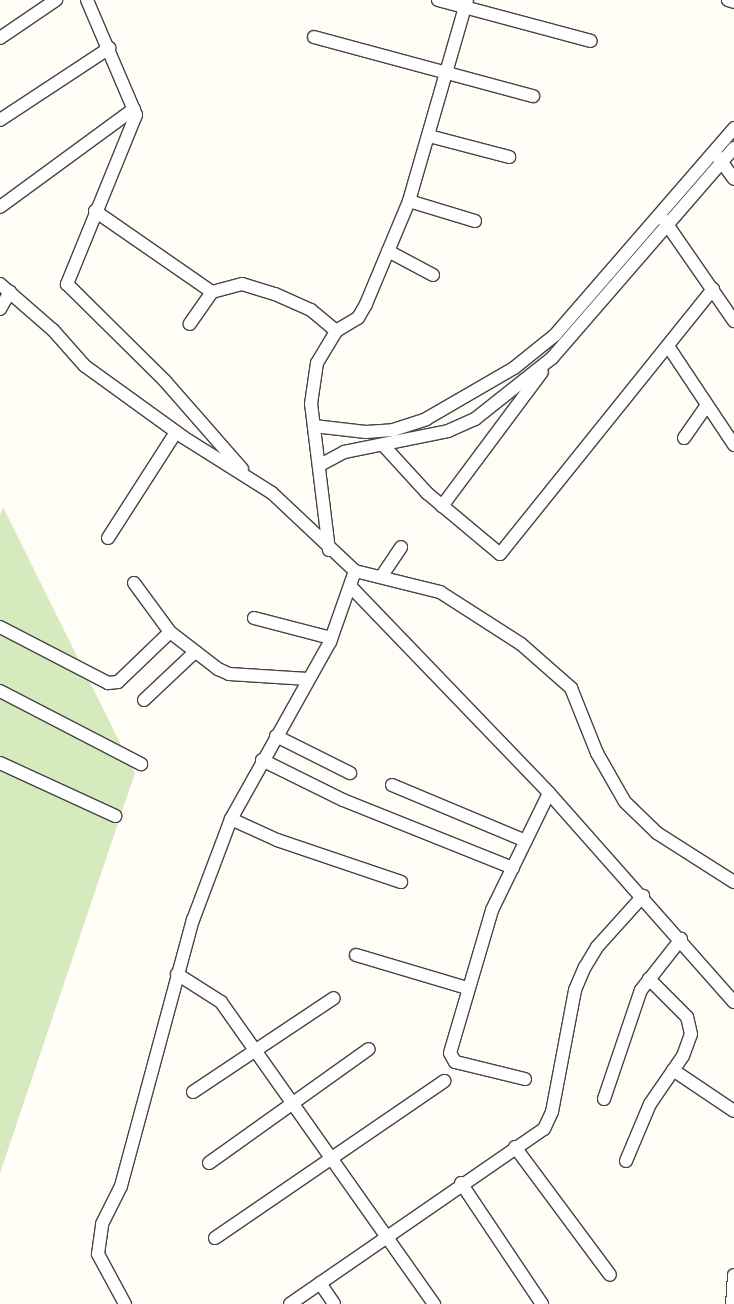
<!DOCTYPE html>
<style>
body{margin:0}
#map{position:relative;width:734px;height:1304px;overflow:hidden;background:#fffdf5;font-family:"Playfair Display",serif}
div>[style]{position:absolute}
.green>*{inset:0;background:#d5ebbd}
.roads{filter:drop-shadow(1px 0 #444) drop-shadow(-1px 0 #444) drop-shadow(0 1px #444) drop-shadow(0 -1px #444)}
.street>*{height:12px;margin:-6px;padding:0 6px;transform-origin:6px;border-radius:6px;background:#fff}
span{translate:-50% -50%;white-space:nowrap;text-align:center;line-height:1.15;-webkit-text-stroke:5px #fff;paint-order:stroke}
</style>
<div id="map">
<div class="green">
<div style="clip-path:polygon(3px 507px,135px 773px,0 1173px,0 515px)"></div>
</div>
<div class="roads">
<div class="street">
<div style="left:87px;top:0;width:125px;rotate:66.9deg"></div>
<div style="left:136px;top:115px;width:183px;rotate:112.2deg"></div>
<div style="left:67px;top:284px;width:138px;rotate:44.7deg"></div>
<div style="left:165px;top:381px;width:117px;rotate:48.8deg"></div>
<div style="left:438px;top:0;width:158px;rotate:15deg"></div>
<div style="left:728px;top:0;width:6px;rotate:18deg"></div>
<div style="left:314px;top:37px;width:227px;rotate:15.1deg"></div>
<div style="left:0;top:38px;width:68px;rotate:-34.2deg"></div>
<div style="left:0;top:120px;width:131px;rotate:-33.4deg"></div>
<div style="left:429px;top:136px;width:83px;rotate:14.7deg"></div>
<div style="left:718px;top:157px;width:27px;rotate:54deg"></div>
<div style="left:409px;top:201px;width:69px;rotate:16.9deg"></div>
<div style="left:0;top:207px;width:166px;rotate:-36.2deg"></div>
<div style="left:95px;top:211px;width:142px;rotate:34.7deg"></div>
<div style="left:212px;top:292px;width:39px;rotate:125deg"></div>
<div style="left:664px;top:220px;width:123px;rotate:55.3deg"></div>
<div style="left:388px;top:251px;width:51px;rotate:28.1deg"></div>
<div style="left:0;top:284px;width:70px;rotate:41deg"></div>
<div style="left:53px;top:330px;width:48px;rotate:48.4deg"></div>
<div style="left:85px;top:366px;width:121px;rotate:35.9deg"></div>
<div style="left:183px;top:437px;width:105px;rotate:32.2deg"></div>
<div style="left:272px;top:493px;width:114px;rotate:43.2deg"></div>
<div style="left:355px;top:571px;width:88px;rotate:13.9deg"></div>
<div style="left:440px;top:592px;width:96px;rotate:32.7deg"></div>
<div style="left:521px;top:644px;width:67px;rotate:41.3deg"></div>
<div style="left:571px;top:688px;width:70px;rotate:68.2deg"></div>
<div style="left:597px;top:753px;width:56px;rotate:60.3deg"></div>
<div style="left:625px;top:802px;width:45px;rotate:44.1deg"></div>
<div style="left:657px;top:833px;width:91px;rotate:32.5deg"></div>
<div style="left:212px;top:292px;width:31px;rotate:-15deg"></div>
<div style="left:242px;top:284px;width:34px;rotate:17deg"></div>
<div style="left:275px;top:294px;width:39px;rotate:24deg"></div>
<div style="left:311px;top:310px;width:33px;rotate:40deg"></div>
<div style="left:0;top:309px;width:20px;rotate:-60deg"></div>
<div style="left:668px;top:346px;width:119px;rotate:56.3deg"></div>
<div style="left:314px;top:426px;width:52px;rotate:6.6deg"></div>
<div style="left:366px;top:432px;width:27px;rotate:-4deg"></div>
<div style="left:393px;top:430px;width:35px;rotate:-18deg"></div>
<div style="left:426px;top:419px;width:102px;rotate:-30.1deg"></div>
<div style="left:514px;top:368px;width:53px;rotate:-38.8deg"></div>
<div style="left:555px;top:335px;width:274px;rotate:-49.1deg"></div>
<div style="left:684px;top:438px;width:40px;rotate:-55.1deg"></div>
<div style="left:384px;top:446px;width:64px;rotate:47.5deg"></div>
<div style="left:427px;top:493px;width:95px;rotate:39.9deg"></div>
<div style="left:500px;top:554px;width:340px;rotate:-51.2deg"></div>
<div style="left:320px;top:465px;width:27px;rotate:-28deg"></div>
<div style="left:344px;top:452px;width:106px;rotate:-11.4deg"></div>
<div style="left:448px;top:431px;width:30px;rotate:-24deg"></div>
<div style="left:475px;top:419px;width:98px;rotate:-38.4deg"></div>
<div style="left:552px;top:358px;width:278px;rotate:-49.1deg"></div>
<div style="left:442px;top:506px;width:167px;rotate:-53.3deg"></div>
<div style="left:108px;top:538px;width:126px;rotate:-57.3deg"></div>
<div style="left:329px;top:550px;width:147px;rotate:-97deg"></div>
<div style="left:311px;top:404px;width:41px;rotate:-81.7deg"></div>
<div style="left:317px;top:363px;width:37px;rotate:-59deg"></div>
<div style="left:336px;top:331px;width:26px;rotate:-31deg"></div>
<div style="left:358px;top:318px;width:16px;rotate:-60deg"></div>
<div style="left:366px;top:304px;width:112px;rotate:-67.3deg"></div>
<div style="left:409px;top:201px;width:209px;rotate:-73.9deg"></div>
<div style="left:381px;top:577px;width:36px;rotate:-56deg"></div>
<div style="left:134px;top:583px;width:61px;rotate:53.7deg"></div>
<div style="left:170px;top:632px;width:61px;rotate:37.6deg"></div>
<div style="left:218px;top:669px;width:12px;rotate:24deg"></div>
<div style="left:229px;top:674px;width:79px;rotate:3.6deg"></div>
<div style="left:351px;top:587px;width:286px;rotate:46.1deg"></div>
<div style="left:549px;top:793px;width:279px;rotate:48.5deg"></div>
<div style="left:254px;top:618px;width:80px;rotate:14.6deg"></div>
<div style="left:0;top:627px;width:122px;rotate:27.4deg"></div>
<div style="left:108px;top:683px;width:10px;rotate:-6deg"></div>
<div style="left:118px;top:682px;width:72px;rotate:-43.9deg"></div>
<div style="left:0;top:691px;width:159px;rotate:27.4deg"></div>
<div style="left:144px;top:700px;width:70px;rotate:-43.3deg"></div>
<div style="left:276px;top:736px;width:83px;rotate:26.6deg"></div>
<div style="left:262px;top:760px;width:90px;rotate:26.3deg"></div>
<div style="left:343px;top:800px;width:183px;rotate:21.8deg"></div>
<div style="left:0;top:763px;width:127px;rotate:24.7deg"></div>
<div style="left:392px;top:785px;width:145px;rotate:22.7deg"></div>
<div style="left:231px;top:819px;width:51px;rotate:24.5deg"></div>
<div style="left:277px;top:840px;width:131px;rotate:18.7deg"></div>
<div style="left:356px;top:955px;width:116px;rotate:16.6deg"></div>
<div style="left:177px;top:974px;width:52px;rotate:32.5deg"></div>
<div style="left:221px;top:1002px;width:370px;rotate:54.8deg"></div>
<div style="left:673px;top:1070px;width:73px;rotate:33.9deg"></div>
<div style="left:525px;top:1079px;width:72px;rotate:-166.3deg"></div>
<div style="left:455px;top:1062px;width:10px;rotate:-119deg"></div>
<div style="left:450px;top:1053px;width:149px;rotate:-73.6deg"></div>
<div style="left:492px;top:910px;width:130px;rotate:-64deg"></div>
<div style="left:193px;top:1092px;width:169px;rotate:-33.7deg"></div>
<div style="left:604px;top:1099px;width:115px;rotate:-71.3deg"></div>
<div style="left:641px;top:990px;width:65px;rotate:-51.9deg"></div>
<div style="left:515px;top:1147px;width:159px;rotate:53.4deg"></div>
<div style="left:626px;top:1161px;width:62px;rotate:-67.2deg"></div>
<div style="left:650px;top:1104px;width:58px;rotate:-55.5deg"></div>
<div style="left:683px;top:1056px;width:23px;rotate:-70deg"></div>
<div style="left:691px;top:1034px;width:17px;rotate:-103deg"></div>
<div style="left:687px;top:1017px;width:54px;rotate:-135deg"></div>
<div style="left:209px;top:1163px;width:196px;rotate:-35.5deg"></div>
<div style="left:461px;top:1183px;width:146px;rotate:56.2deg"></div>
<div style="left:215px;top:1238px;width:278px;rotate:-34.4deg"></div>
<div style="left:320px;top:1283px;width:25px;rotate:56deg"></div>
<div style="left:125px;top:1304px;width:57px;rotate:-118.4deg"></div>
<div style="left:98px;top:1254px;width:30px;rotate:-82deg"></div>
<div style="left:102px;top:1224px;width:42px;rotate:-63.4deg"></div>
<div style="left:121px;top:1186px;width:276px;rotate:-74.9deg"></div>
<div style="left:193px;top:920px;width:108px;rotate:-69.4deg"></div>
<div style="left:231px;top:819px;width:203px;rotate:-60.8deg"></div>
<div style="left:330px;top:642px;width:75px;rotate:-70.6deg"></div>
<div style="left:290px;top:1304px;width:308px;rotate:-34.6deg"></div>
<div style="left:544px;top:1129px;width:19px;rotate:-65deg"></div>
<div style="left:552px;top:1112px;width:124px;rotate:-79.3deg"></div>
<div style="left:575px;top:990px;width:25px;rotate:-67deg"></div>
<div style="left:585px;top:967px;width:23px;rotate:-59deg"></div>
<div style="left:597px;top:947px;width:69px;rotate:-48deg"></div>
<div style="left:732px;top:1304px;width:29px;rotate:-86deg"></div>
</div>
</div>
</div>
